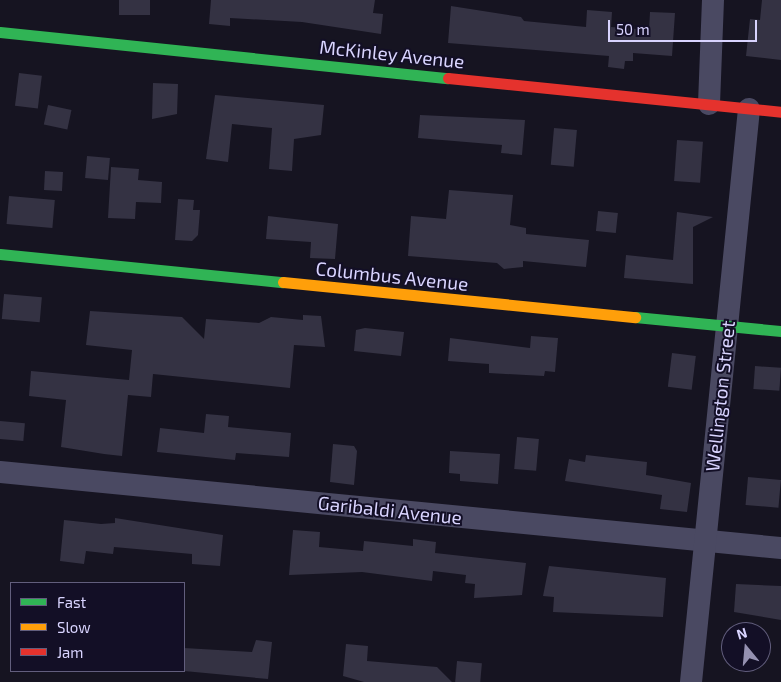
<!DOCTYPE html>
<style>
body{margin:0}
#map{position:relative;width:781px;height:682px;overflow:hidden;background:#161421;font-family:"Exo 2",sans-serif}
div>[style]{position:absolute}
.building>*{inset:0;background:#343243;transform-origin:0 0}
.street>*{height:22px;margin:-11px;padding:0 11px;transform-origin:11px;border-radius:11px;background:#4a4962}
.fast>*{height:11px;margin:-5.5px;padding:0 5.5px;transform-origin:5.5px;border-radius:5.5px;background:#30b455}
.slow>*{height:11px;margin:-5.5px;padding:0 5.5px;transform-origin:5.5px;border-radius:5.5px;background:#ff9f0a}
.jam>*{height:11px;margin:-5.5px;padding:0 5.5px;transform-origin:5.5px;border-radius:5.5px;background:#e5322d}
span{translate:-50% -50%;white-space:nowrap;text-align:center;line-height:1.15;-webkit-text-stroke:4px #130f26;paint-order:stroke}
.street-label{font-size:19px;color:#d9d4ff}
.legend{position:absolute;left:10px;top:582px;width:175px;height:90px;box-sizing:border-box;background:#130f26;border:1px solid #625e7d;margin:0;padding:6px 9px;list-style:none;font-size:15px;color:#d9d4ff}
.legend li{display:flex;align-items:center;gap:10px;height:25px}
.legend b{width:25px;border:1px solid #625e7d}
.north{position:absolute;left:721px;top:622px;width:50px;height:50px;box-sizing:border-box;background:#130f26;border:1px solid #625e7d;border-radius:50%;rotate:343deg;font-size:14px;font-weight:700;line-height:20px;text-align:center;color:#d9d4ff}
.north::after{content:'';display:block;margin:auto;width:18px;height:22px;background:#9591b1;clip-path:polygon(50% 0,100% 100%,50% 72%,0 100%)}
.scale{position:absolute;left:608px;top:20px;width:149px;height:22px;box-sizing:border-box;border:2px solid #d9d4ff;border-top:0;padding-left:6px;font-size:15px;line-height:18px;white-space:nowrap;color:#d9d4ff;-webkit-text-stroke:4px #130f26;paint-order:stroke}
</style>
<div id="map">
<div class="building">
<div style="left:119px;top:0;width:31px;height:15px"></div>
<div style="clip-path:polygon(211px 0,375px 0,373px 13px,383px 14px,381px 34px,302px 22px,230px 18px,230px 26px,209px 24px)"></div>
<div style="clip-path:polygon(762px 0,781px 0,781px 60px,746px 56px,750px 19px,760px 20px)"></div>
<div style="clip-path:polygon(451px 6px,521px 17px,524px 21px,586px 27px,587px 10px,612px 12px,611px 27px,649px 30px,650px 12px,675px 13px,672px 56px,633px 53px,633px 61px,625px 61px,624px 69px,608px 67px,609px 56px,448px 43px)"></div>
<div style="left:19px;top:73px;width:23px;height:33px;rotate:7deg"></div>
<div style="clip-path:polygon(153px 83px,178px 84px,177px 114px,152px 119px)"></div>
<div style="clip-path:polygon(215px 95px,324px 105px,321px 135px,294px 139px,292px 171px,269px 169px,272px 128px,232px 124px,228px 162px,206px 159px)"></div>
<div style="left:48px;top:105px;width:24px;height:20px;rotate:12deg"></div>
<div style="clip-path:polygon(420px 115px,525px 120px,522px 155px,501px 153px,502px 145px,418px 138px)"></div>
<div style="left:554px;top:128px;width:23px;height:37px;rotate:5deg"></div>
<div style="left:677px;top:140px;width:26px;height:41px;rotate:4deg"></div>
<div style="left:87px;top:156px;width:23px;height:22px;rotate:5deg"></div>
<div style="clip-path:polygon(111px 167px,139px 169px,138px 180px,162px 182px,161px 203px,136px 202px,135px 219px,108px 218px)"></div>
<div style="left:45px;top:171px;width:18px;height:19px;rotate:3deg"></div>
<div style="clip-path:polygon(449px 190px,513px 195px,510px 225px,526px 228px,526px 234px,589px 240px,586px 267px,523px 261px,523px 267px,504px 269px,497px 263px,408px 256px,411px 216px,446px 219px)"></div>
<div style="left:9px;top:196px;width:46px;height:28px;rotate:5deg"></div>
<div style="clip-path:polygon(178px 199px,194px 200px,193px 210px,200px 210px,198px 235px,192px 241px,175px 240px)"></div>
<div style="left:598px;top:211px;width:20px;height:20px;rotate:6deg"></div>
<div style="clip-path:polygon(677px 212px,713px 217px,693px 227px,693px 284px,624px 278px,626px 255px,673px 260px)"></div>
<div style="clip-path:polygon(268px 216px,338px 224px,335px 259px,310px 258px,311px 242px,266px 239px)"></div>
<div style="left:4px;top:294px;width:38px;height:25px;rotate:5deg"></div>
<div style="clip-path:polygon(90px 311px,182px 317px,204px 339px,206px 319px,259px 323px,271px 317px,303px 320px,303px 315px,321px 316px,325px 347px,294px 345px,290px 388px,153px 374px,151px 397px,128px 395px,122px 456px,104px 454px,61px 447px,66px 400px,29px 396px,31px 371px,129px 380px,132px 350px,86px 345px)"></div>
<div style="clip-path:polygon(365px 328px,404px 332px,401px 356px,354px 351px,356px 330px)"></div>
<div style="clip-path:polygon(531px 336px,558px 338px,555px 372px,545px 371px,544px 376px,489px 373px,489px 364px,448px 361px,450px 338px,530px 348px)"></div>
<div style="left:672px;top:353px;width:24px;height:34px;rotate:7deg"></div>
<div style="left:755px;top:366px;width:26px;height:23px;rotate:4deg"></div>
<div style="clip-path:polygon(206px 414px,229px 416px,228px 427px,291px 433px,289px 457px,236px 453px,235px 460px,157px 452px,160px 428px,204px 433px)"></div>
<div style="left:0;top:421px;width:25px;height:18px;rotate:5deg"></div>
<div style="left:517px;top:437px;width:22px;height:32px;rotate:5deg"></div>
<div style="clip-path:polygon(333px 444px,354px 446px,357px 451px,354px 485px,330px 482px)"></div>
<div style="clip-path:polygon(450px 451px,500px 454px,498px 484px,460px 481px,460px 474px,449px 473px)"></div>
<div style="clip-path:polygon(586px 455px,647px 462px,646px 475px,691px 483px,687px 512px,660px 509px,662px 495px,565px 481px,569px 459px,585px 462px)"></div>
<div style="left:748px;top:477px;width:33px;height:28px;rotate:5deg"></div>
<div style="clip-path:polygon(115px 518px,223px 535px,220px 566px,192px 564px,192px 554px,114px 547px,113px 554px,86px 551px,84px 564px,60px 561px,64px 520px,101px 524px,115px 523px)"></div>
<div style="clip-path:polygon(293px 530px,320px 532px,319px 547px,363px 551px,364px 541px,413px 546px,413px 539px,436px 542px,435px 553px,526px 563px,522px 595px,474px 598px,475px 584px,465px 583px,466px 575px,433px 571px,432px 581px,362px 572px,289px 575px)"></div>
<div style="clip-path:polygon(549px 566px,666px 578px,663px 617px,553px 612px,554px 597px,543px 596px)"></div>
<div style="clip-path:polygon(736px 584px,781px 586px,781px 620px,734px 612px)"></div>
<div style="clip-path:polygon(256px 640px,272px 642px,268px 679px,184px 671px,184px 648px,252px 652px)"></div>
<div style="clip-path:polygon(346px 644px,368px 646px,367px 661px,437px 667px,452px 682px,364px 682px,343px 676px)"></div>
<div style="left:457px;top:661px;width:25px;height:21px;rotate:5deg"></div>
</div>
<div class="street">
<div style="left:709px;top:104px;width:104px;rotate:-87.8deg"></div>
<div style="left:0;top:472px;width:785px;rotate:5.56deg"></div>
<div style="left:691px;top:682px;width:576px;rotate:-84.22deg"></div>
</div>
<div class="fast">
<div style="left:0;top:32px;width:450px;rotate:5.9deg"></div>
<div style="left:0;top:254px;width:284px;rotate:5.7deg"></div>
<div style="left:635px;top:317px;width:147px;rotate:5.5deg"></div>
</div>
<div class="slow">
<div style="left:283px;top:282px;width:354px;rotate:5.7deg"></div>
</div>
<div class="jam">
<div style="left:448px;top:78px;width:335px;rotate:5.8deg"></div>
</div>
<div class="street-label">
<span style="left:392px;top:54px;rotate:6deg">McKinley Avenue</span>
<span style="left:392px;top:276px;rotate:6deg">Columbus Avenue</span>
<span style="left:720px;top:396px;rotate:-84deg">Wellington Street</span>
<span style="left:390px;top:510px;rotate:6deg">Garibaldi Avenue</span>
</div>
<ul class="legend">
<li><b style="height:6px;background:#30b455"></b>Fast</li>
<li><b style="height:6px;background:#ff9f0a"></b>Slow</li>
<li><b style="height:6px;background:#e5322d"></b>Jam</li>
</ul>
<div class="north">N</div>
<div class="scale">50 m</div>
</div>
